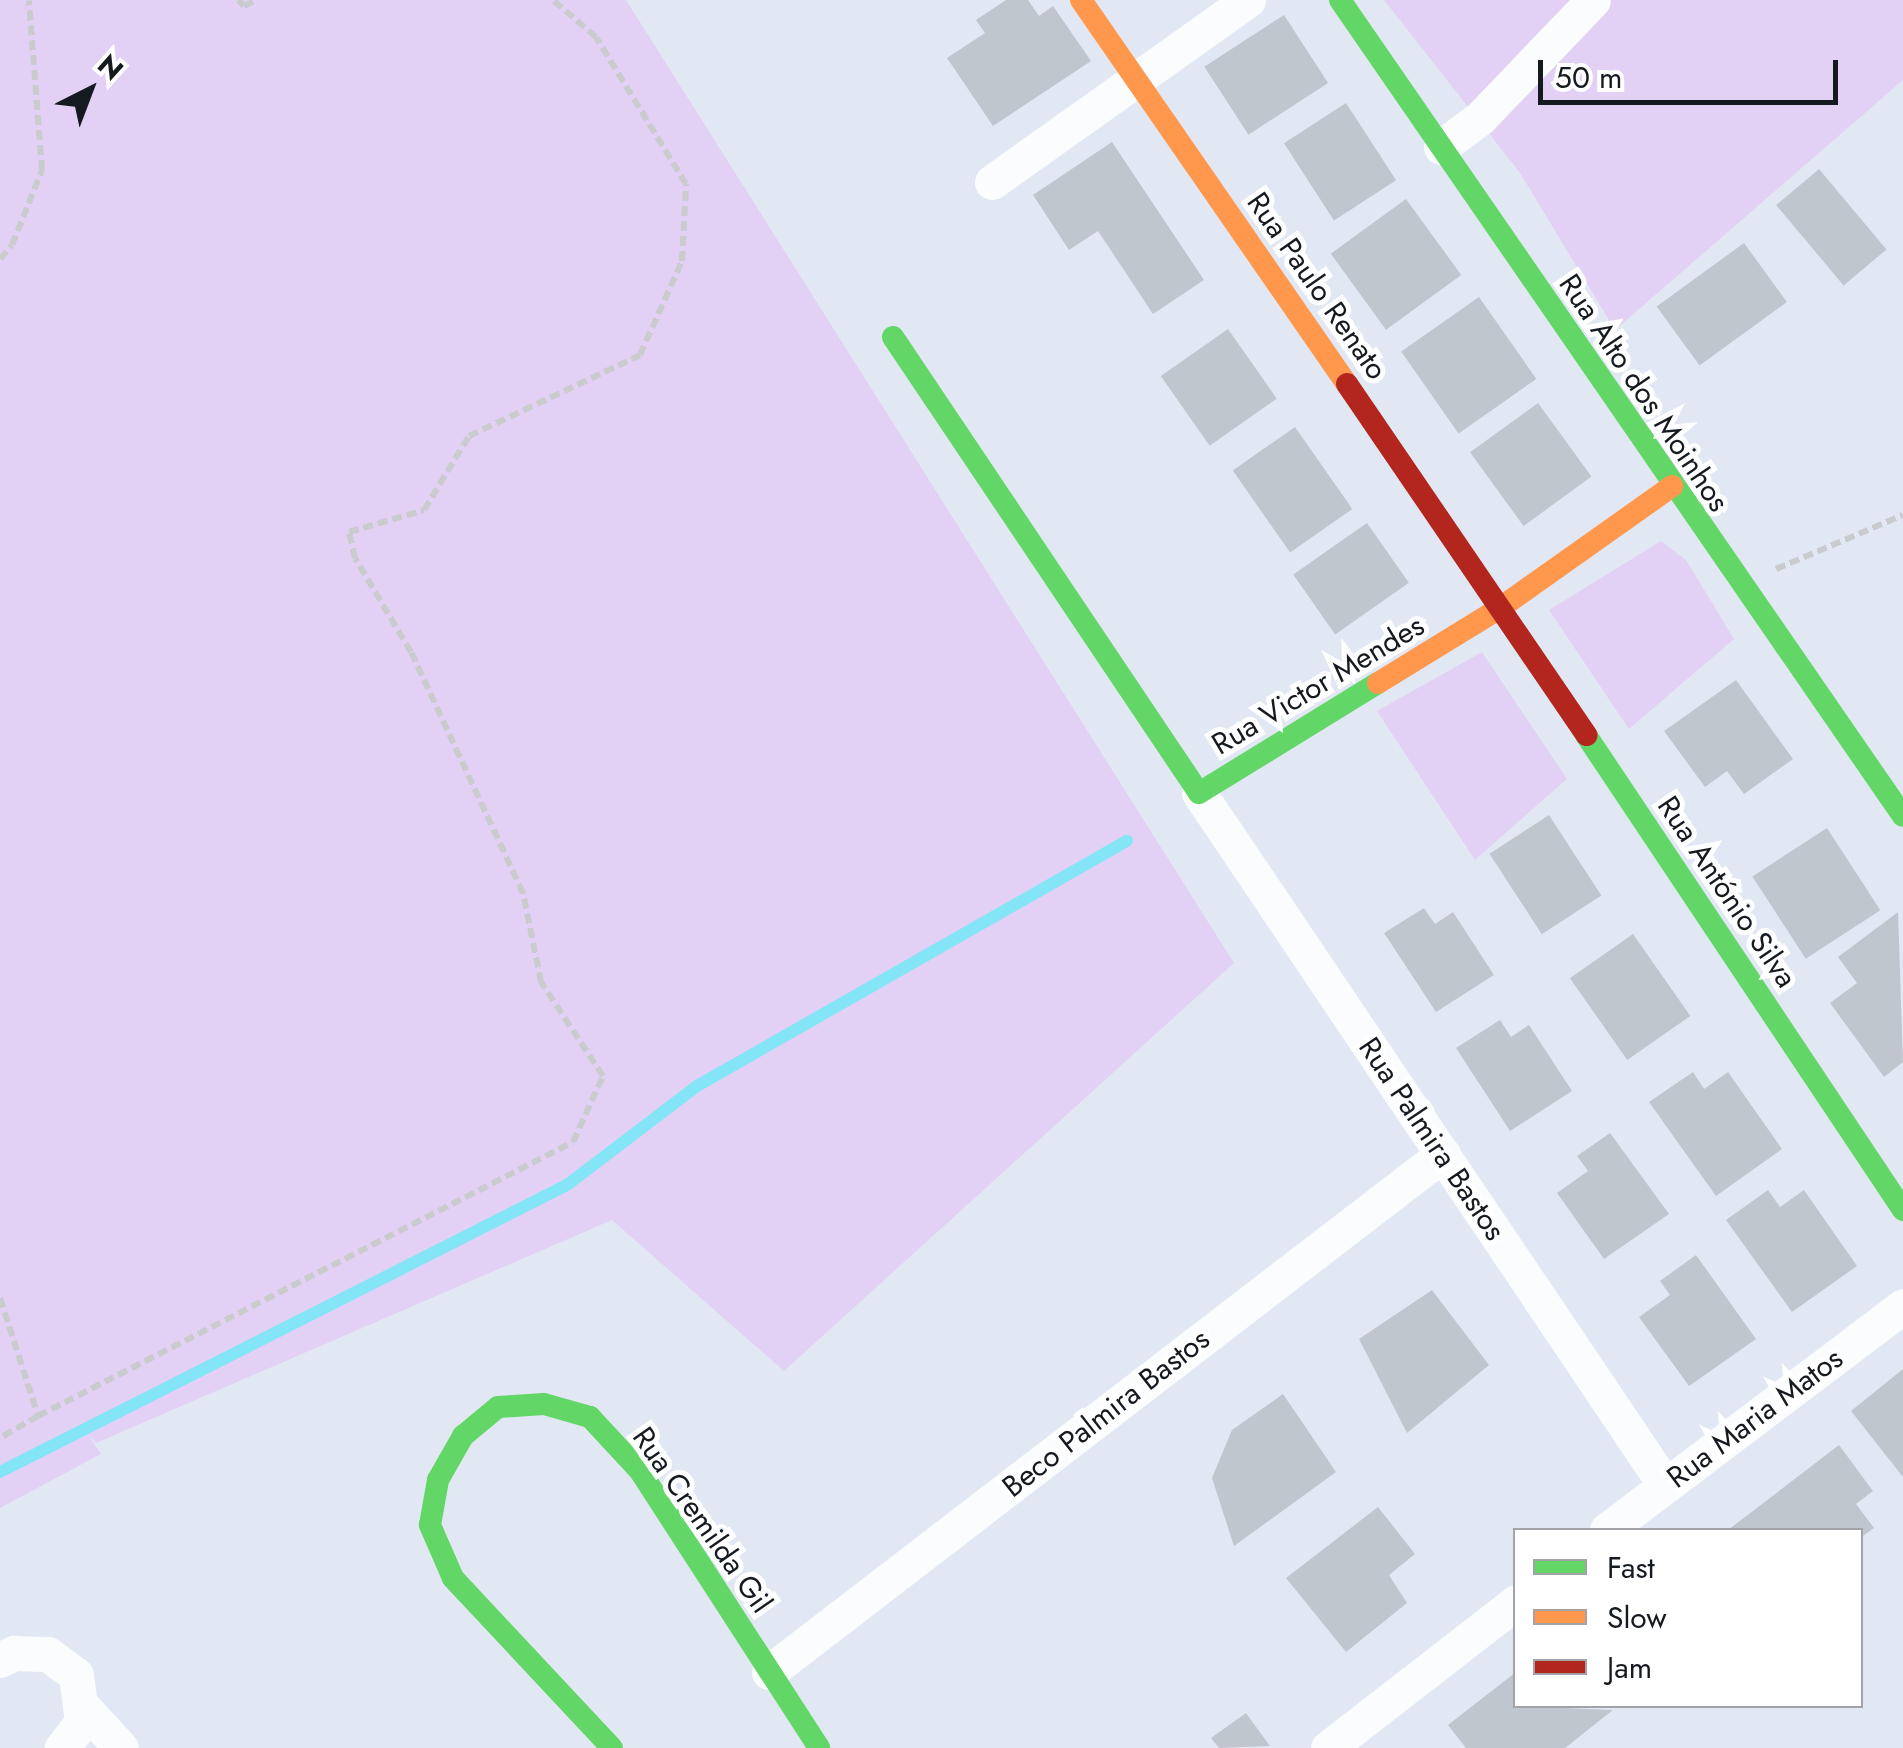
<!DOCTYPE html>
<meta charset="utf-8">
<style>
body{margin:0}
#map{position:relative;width:1903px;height:1748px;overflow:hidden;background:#e2e8f3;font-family:Jost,sans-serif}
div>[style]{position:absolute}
.green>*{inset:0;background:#e3d0f5}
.stream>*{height:12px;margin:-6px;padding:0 6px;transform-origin:6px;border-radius:6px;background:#84e5f6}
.building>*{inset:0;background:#c0c6ce;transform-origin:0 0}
.path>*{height:6px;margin-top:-3px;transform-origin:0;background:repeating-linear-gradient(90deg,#c9cbce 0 10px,transparent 0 15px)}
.street>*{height:35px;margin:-17.5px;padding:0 17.5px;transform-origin:17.5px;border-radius:17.5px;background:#fbfcfd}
.fast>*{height:22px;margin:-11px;padding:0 11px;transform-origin:11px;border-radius:11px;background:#63d668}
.slow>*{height:22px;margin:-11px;padding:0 11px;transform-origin:11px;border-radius:11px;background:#ff974d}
.jam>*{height:22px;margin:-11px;padding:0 11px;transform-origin:11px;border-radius:11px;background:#b3261e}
span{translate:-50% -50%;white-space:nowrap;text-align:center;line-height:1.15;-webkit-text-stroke:10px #fff;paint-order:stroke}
.street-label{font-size:30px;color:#151920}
.legend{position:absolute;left:1513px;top:1528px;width:350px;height:180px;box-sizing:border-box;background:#fff;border:2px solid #a1a3a6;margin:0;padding:12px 18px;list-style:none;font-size:30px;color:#151920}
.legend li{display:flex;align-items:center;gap:20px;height:50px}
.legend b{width:50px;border:2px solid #a1a3a6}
.north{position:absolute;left:40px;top:40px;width:100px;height:100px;-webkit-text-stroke:8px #fff;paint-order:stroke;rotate:42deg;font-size:28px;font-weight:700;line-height:40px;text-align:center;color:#151920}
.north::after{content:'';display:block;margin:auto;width:35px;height:45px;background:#151920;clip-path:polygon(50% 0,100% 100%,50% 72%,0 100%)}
.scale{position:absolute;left:1538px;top:60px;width:300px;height:45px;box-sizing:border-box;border:5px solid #151920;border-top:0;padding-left:12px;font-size:30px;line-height:35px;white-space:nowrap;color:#151920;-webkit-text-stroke:8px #fff;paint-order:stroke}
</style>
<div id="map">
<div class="green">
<div style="clip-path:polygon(0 0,626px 0,1234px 963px,784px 1371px,612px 1220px,96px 1443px,88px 1434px,101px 1454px,0 1508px)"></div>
<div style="clip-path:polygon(1384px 0,1903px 0,1903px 80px,1615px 330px,1520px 173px)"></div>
<div style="clip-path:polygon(1661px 541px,1686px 560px,1734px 639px,1629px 729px,1549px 610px)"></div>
<div style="clip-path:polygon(1482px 652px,1567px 779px,1475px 860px,1377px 711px)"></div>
</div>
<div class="stream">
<div style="left:0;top:1472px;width:635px;rotate:-26.85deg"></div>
<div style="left:567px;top:1185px;width:163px;rotate:-37.3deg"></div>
<div style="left:697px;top:1086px;width:495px;rotate:-29.7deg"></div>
</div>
<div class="building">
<div style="clip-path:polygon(1006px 0,1028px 0,1039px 16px,1053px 6px,1091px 61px,993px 126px,947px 58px,985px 33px,976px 20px)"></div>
<div style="left:1284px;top:15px;width:81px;height:95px;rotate:57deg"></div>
<div style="left:1346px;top:103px;width:92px;height:74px;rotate:57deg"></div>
<div style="clip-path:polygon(1112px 142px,1204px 280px,1153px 314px,1098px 231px,1069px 250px,1033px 195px)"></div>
<div style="left:1819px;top:169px;width:105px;height:56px;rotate:50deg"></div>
<div style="left:1406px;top:199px;width:94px;height:93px;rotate:54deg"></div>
<div style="left:1744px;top:243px;width:73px;height:108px;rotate:54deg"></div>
<div style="left:1479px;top:297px;width:100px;height:95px;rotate:55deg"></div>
<div style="left:1228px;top:329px;width:85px;height:82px;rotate:55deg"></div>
<div style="left:1538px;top:403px;width:91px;height:84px;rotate:54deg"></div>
<div style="left:1295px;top:427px;width:100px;height:76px;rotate:55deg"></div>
<div style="left:1367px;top:523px;width:73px;height:90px;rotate:55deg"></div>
<div style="clip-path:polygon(1736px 680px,1793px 759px,1744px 794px,1727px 771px,1705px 787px,1664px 731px)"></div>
<div style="left:1549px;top:815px;width:96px;height:71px;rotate:57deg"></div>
<div style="left:1827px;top:828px;width:98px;height:89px;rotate:57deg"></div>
<div style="clip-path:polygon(1424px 908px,1435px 924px,1453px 912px,1494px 975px,1436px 1012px,1384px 933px)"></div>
<div style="clip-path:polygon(1898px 912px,1903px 1062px,1884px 1077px,1830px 1003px,1857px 983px,1838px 957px)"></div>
<div style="left:1633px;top:934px;width:100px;height:77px;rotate:55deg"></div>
<div style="clip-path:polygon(1500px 1020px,1511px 1037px,1529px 1025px,1572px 1091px,1510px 1131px,1456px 1048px)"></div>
<div style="clip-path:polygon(1693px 1072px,1704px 1089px,1728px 1072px,1782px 1149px,1716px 1196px,1649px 1102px)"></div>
<div style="clip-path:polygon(1610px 1133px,1669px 1214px,1604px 1259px,1557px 1193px,1588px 1171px,1577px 1156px)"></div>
<div style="clip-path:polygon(1768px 1190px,1780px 1207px,1804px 1190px,1857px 1266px,1792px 1312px,1726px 1220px)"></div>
<div style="clip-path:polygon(1696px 1255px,1756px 1339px,1689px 1386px,1639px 1317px,1670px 1295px,1660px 1281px)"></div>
<div style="clip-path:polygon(1432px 1290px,1489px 1365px,1407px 1433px,1359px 1339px)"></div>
<div style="clip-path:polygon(1903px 1369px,1903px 1477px,1851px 1411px)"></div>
<div style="clip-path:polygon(1283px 1394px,1336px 1472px,1234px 1546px,1212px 1478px,1232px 1430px)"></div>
<div style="clip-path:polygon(1839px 1445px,1873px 1491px,1856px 1504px,1874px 1528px,1860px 1538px,1860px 1530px,1728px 1530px)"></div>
<div style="clip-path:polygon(1378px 1507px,1415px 1554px,1389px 1575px,1407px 1603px,1346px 1652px,1286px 1578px)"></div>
<div style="clip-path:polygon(1516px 1672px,1516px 1706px,1613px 1710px,1565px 1748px,1466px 1748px,1448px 1725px)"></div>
<div style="clip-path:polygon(1246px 1713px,1270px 1746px,1219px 1748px,1211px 1738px)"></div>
</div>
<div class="path">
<div style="left:238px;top:0;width:8px;rotate:45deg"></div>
<div style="left:244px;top:6px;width:14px;rotate:-25deg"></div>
<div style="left:0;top:259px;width:18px;rotate:-49deg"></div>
<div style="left:12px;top:245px;width:81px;rotate:-68.2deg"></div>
<div style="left:42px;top:170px;width:170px;rotate:-94.4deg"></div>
<div style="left:1776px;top:569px;width:138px;rotate:-23deg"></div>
<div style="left:0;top:1298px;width:124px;rotate:72.1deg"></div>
<div style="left:38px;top:1416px;width:44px;rotate:149.9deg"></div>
<div style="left:38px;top:1416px;width:601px;rotate:-27.12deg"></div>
<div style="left:573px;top:1142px;width:72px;rotate:-65.6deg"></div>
<div style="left:603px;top:1076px;width:113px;rotate:-123.4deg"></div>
<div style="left:541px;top:982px;width:91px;rotate:-101.4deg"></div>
<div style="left:523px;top:893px;width:266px;rotate:-114.9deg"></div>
<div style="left:411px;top:652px;width:109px;rotate:-120.8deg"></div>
<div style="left:355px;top:558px;width:27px;rotate:-103deg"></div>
<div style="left:349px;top:532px;width:78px;rotate:-16.3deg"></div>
<div style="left:424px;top:510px;width:87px;rotate:-58.7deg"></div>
<div style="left:469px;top:436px;width:189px;rotate:-25.3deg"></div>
<div style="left:640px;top:355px;width:103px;rotate:-65.9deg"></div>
<div style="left:682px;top:261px;width:77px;rotate:-87deg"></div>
<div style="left:686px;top:184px;width:172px;rotate:-121.5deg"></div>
<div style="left:596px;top:37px;width:57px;rotate:-139.3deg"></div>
</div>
<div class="street">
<div style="left:1441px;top:147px;width:49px;rotate:-36.6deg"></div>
<div style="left:1480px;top:118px;width:163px;rotate:-46.2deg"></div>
<div style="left:992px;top:182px;width:314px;rotate:-35.4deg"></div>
<div style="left:1199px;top:793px;width:834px;rotate:56.04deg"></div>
<div style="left:1607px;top:1530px;width:371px;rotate:-37.1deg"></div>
<div style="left:0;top:1660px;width:16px;rotate:-27deg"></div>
<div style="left:14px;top:1653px;width:34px;rotate:2deg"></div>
<div style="left:48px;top:1654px;width:35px;rotate:37deg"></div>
<div style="left:76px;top:1675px;width:47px;rotate:82.7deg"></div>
<div style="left:82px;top:1722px;width:33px;rotate:128deg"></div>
<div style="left:769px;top:1672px;width:850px;rotate:-37.54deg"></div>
<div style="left:84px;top:1708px;width:54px;rotate:47.2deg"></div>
<div style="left:1328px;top:1748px;width:238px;rotate:-37.8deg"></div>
</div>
<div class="fast">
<div style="left:1340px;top:0;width:991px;rotate:55.4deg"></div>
<div style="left:893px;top:337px;width:549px;rotate:56.14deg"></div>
<div style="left:1199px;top:793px;width:210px;rotate:-31.6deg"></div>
<div style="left:1586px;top:735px;width:571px;rotate:56.28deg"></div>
<div style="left:612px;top:1748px;width:233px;rotate:-133.1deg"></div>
<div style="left:453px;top:1578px;width:58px;rotate:-113.5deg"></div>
<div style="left:430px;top:1525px;width:46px;rotate:-79.9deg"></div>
<div style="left:438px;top:1480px;width:51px;rotate:-60.4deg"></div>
<div style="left:463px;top:1436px;width:45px;rotate:-39.6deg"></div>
<div style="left:498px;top:1407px;width:46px;rotate:-3.7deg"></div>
<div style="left:544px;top:1404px;width:48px;rotate:15.8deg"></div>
<div style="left:590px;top:1417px;width:74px;rotate:47.2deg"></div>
<div style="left:640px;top:1471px;width:330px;rotate:57.1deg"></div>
</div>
<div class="slow">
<div style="left:1081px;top:0;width:467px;rotate:55.3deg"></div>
<div style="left:1378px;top:683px;width:143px;rotate:-31.6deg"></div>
<div style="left:1500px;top:608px;width:211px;rotate:-35.3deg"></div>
</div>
<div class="jam">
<div style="left:1347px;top:384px;width:425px;rotate:55.7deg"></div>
</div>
<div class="street-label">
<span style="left:1317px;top:286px;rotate:55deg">Rua Paulo Renato</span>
<span style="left:1644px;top:393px;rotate:56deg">Rua Alto dos Moinhos</span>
<span style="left:1318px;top:685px;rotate:-31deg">Rua Victor Mendes</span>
<span style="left:1727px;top:892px;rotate:56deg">Rua António Silva</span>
<span style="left:1432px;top:1139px;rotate:56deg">Rua Palmira Bastos</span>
<span style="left:1106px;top:1413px;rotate:-38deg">Beco Palmira Bastos</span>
<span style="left:1755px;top:1418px;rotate:-37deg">Rua Maria Matos</span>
<span style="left:702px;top:1520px;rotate:55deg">Rua Cremilda Gil</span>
</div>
<ul class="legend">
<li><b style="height:12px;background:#63d668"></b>Fast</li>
<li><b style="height:12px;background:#ff974d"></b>Slow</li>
<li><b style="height:12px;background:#b3261e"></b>Jam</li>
</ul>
<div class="north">N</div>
<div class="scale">50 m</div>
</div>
